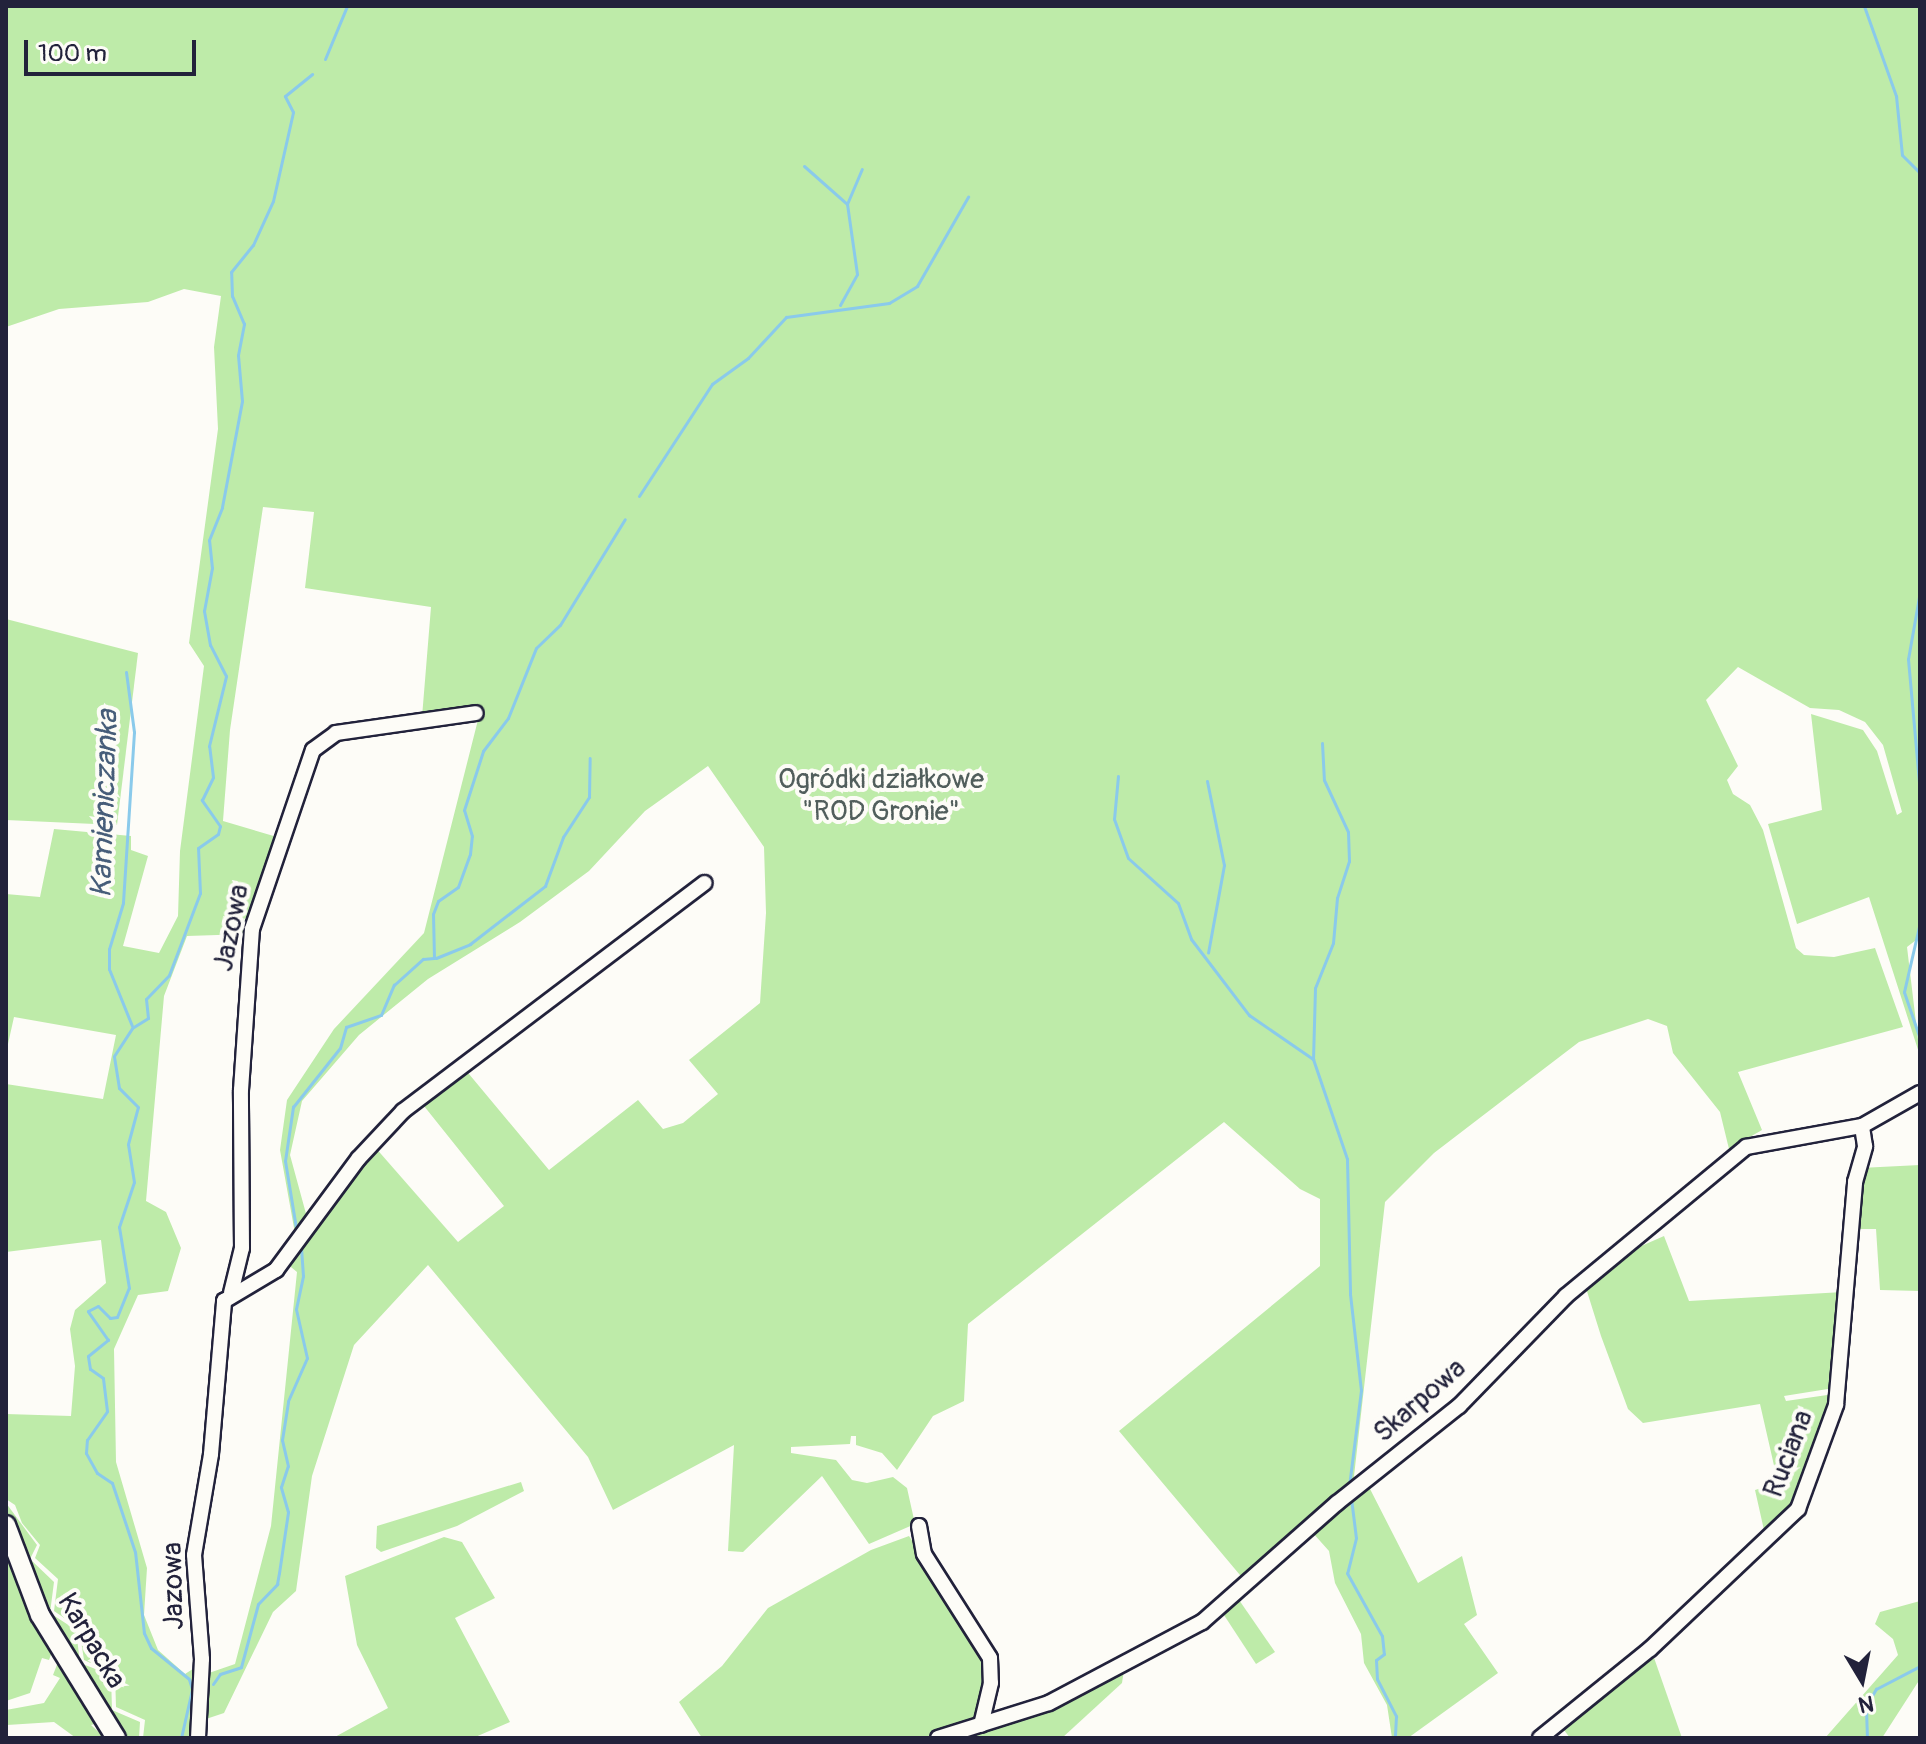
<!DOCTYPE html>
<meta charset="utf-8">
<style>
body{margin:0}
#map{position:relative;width:1926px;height:1744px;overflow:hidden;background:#fdfcf7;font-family:Pangolin,sans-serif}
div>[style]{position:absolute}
.green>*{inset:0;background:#beeba9}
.stream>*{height:3px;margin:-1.5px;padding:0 1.5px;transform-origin:1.5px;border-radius:1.5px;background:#8acaeb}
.roads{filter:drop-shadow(2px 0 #22223b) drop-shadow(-2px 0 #22223b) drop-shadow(0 2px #22223b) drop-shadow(0 -2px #22223b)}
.street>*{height:14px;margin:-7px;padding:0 7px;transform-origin:7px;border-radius:7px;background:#fdfcf7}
.secondary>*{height:18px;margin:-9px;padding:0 9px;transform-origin:9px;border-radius:9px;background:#fdfcf7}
span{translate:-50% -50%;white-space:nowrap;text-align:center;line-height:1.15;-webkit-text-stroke:8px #fdfcf7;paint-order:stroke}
.park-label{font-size:28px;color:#515e5c}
.street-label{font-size:28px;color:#22223b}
.water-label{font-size:30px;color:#465d79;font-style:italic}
.frame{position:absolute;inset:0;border:8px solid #22223b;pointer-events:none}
.north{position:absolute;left:1822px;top:1640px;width:80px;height:80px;-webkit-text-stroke:6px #fdfcf7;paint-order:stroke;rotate:170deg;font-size:22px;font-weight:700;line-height:32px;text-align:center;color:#22223b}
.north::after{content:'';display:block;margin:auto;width:28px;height:36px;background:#22223b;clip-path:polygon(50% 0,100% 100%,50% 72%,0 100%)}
.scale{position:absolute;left:24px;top:40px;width:172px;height:36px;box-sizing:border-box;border:4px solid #22223b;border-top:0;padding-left:10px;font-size:24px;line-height:28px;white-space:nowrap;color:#22223b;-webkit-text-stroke:6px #fdfcf7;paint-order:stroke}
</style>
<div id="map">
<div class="green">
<div style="clip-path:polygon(6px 6px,1920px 6px,1920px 937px,1907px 947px,1920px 1056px,1869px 897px,1797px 924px,1768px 824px,1822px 810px,1811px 714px,1863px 730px,1877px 751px,1897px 815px,1902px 812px,1883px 745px,1865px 722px,1839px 710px,1810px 708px,1738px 667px,1706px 700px,1738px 766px,1727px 780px,1733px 794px,1750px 805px,1763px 830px,1796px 948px,1804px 955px,1834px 957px,1875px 948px,1903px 1027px,1738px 1072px,1762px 1130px,1729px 1149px,1720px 1112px,1673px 1053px,1667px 1026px,1648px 1019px,1579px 1042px,1434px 1153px,1385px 1202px,1353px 1485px,1328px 1501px,1245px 1581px,1119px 1431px,1320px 1266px,1320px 1199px,1300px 1189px,1224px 1122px,968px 1324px,964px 1401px,933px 1416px,897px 1470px,882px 1453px,856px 1445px,856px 1436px,851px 1436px,850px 1444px,791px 1447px,791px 1453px,836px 1460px,852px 1480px,867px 1483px,893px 1477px,907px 1488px,915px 1524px,869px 1544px,822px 1476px,743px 1552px,728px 1551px,734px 1445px,613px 1510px,588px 1457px,428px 1265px,354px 1345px,312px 1476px,296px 1591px,273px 1612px,224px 1713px,206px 1719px,206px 1674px,235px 1664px,271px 1526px,297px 1272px,286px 1263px,374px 1146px,458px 1242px,504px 1206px,420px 1101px,464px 1068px,549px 1170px,638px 1100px,663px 1129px,683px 1123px,718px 1094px,689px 1060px,760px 1003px,766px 913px,764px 847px,708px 766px,645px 811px,589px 871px,520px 922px,428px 979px,359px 1035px,302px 1101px,290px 1155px,308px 1221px,296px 1239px,280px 1150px,287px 1100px,334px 1029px,424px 933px,481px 708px,422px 717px,431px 607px,305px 588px,314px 512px,263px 507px,230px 730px,223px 821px,277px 837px,253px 913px,244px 919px,248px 934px,187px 936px,164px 996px,146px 1201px,166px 1212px,181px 1248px,168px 1291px,138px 1295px,114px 1349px,116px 1462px,147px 1568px,144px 1615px,158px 1650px,185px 1674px,199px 1665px,194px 1738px,143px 1738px,145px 1720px,116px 1707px,115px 1674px,84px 1660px,79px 1628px,54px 1611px,58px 1579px,35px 1558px,40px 1545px,22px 1523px,15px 1505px,6px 1499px,6px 1414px,71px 1416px,75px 1366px,70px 1329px,75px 1310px,106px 1283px,101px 1240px,6px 1252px,6px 1084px,103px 1099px,116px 1035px,14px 1017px,6px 1053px,6px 894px,40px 897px,54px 829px,131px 836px,131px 850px,148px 856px,123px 946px,159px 953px,178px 916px,180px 851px,204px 666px,189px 643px,218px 429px,214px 347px,221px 296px,184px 289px,148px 302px,59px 309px,6px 327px)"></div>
<div style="clip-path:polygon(6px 619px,138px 653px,117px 825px,6px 820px)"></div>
<div style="clip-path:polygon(1920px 1165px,1920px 1291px,1880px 1290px,1876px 1229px,1853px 1229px,1860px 1168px)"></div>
<div style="clip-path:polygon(1664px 1236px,1689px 1301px,1843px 1292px,1834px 1388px,1784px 1396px,1786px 1401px,1834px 1394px,1795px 1507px,1766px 1539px,1755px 1490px,1778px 1483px,1760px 1404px,1643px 1423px,1628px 1409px,1601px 1336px,1585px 1285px,1630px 1251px)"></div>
<div style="clip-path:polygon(521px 1482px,524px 1491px,457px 1526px,381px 1552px,376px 1548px,377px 1526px)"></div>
<div style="clip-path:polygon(1368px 1485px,1418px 1583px,1462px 1556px,1477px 1615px,1464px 1624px,1498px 1673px,1408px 1738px,1392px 1738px,1387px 1705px,1364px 1663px,1361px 1634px,1335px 1583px,1329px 1551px,1312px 1532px)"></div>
<div style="clip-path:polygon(6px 1503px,37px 1545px,30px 1559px,54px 1582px,50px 1613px,76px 1630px,80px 1663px,111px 1675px,112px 1710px,140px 1722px,139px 1738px,124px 1738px,47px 1614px,23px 1542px,6px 1516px)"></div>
<div style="clip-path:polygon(909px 1536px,982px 1649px,986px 1677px,975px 1721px,922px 1738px,702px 1738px,679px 1702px,722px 1666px,768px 1608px,871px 1550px)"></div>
<div style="clip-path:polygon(444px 1537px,462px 1542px,495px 1598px,455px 1618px,510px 1722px,473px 1738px,333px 1738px,388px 1708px,357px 1645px,345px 1576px)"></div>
<div style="clip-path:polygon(6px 1544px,31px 1615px,52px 1652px,49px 1660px,42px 1658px,30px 1693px,6px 1701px)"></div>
<div style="clip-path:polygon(1237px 1597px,1275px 1652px,1256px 1664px,1222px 1612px)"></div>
<div style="clip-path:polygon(1920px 1601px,1920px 1679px,1882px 1738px,1825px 1738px,1898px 1655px,1893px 1639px,1875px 1624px,1880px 1612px)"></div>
<div style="clip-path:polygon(1652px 1652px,1682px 1738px,1570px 1738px,1561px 1726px)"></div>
<div style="clip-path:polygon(58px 1662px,98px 1723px,91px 1725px,105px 1738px,76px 1738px,54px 1722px,7px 1725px,6px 1710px,44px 1703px,60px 1678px,53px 1675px)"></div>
<div style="clip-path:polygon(1124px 1670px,1122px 1683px,1062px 1738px,954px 1738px)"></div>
</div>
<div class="stream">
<div style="left:1864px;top:6px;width:96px;rotate:70.4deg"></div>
<div style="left:1896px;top:96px;width:59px;rotate:84.2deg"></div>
<div style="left:1902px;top:155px;width:25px;rotate:45deg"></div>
<div style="left:325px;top:59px;width:57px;rotate:-67.5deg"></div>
<div style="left:804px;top:166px;width:56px;rotate:41.4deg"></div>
<div style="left:840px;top:305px;width:35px;rotate:-61deg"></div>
<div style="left:857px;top:274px;width:71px;rotate:-98.1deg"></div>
<div style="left:847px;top:204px;width:38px;rotate:-67deg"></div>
<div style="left:639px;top:496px;width:134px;rotate:-56.9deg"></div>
<div style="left:712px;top:384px;width:44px;rotate:-35.8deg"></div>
<div style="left:748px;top:358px;width:56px;rotate:-47.2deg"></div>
<div style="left:786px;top:317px;width:104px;rotate:-7.7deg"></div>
<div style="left:889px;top:303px;width:33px;rotate:-31deg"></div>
<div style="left:917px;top:286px;width:103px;rotate:-60.2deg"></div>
<div style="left:1920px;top:591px;width:69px;rotate:100deg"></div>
<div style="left:1908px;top:659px;width:135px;rotate:84.9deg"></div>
<div style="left:126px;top:672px;width:61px;rotate:82.4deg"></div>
<div style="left:134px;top:732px;width:171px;rotate:93.7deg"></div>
<div style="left:123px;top:903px;width:48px;rotate:106.9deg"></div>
<div style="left:109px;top:949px;width:20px;rotate:90deg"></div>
<div style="left:109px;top:969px;width:61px;rotate:68deg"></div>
<div style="left:1322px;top:743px;width:37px;rotate:87deg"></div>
<div style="left:1324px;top:780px;width:57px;rotate:65.2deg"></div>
<div style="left:1348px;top:832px;width:29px;rotate:88deg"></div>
<div style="left:1349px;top:861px;width:39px;rotate:108deg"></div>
<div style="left:1337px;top:898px;width:45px;rotate:95.1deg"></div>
<div style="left:1333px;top:943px;width:48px;rotate:111.8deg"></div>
<div style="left:1315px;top:988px;width:71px;rotate:91.6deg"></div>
<div style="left:1313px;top:1059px;width:106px;rotate:71.2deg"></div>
<div style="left:1347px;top:1159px;width:135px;rotate:88.7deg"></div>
<div style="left:1350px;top:1294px;width:97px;rotate:83.5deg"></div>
<div style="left:1361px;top:1390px;width:97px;rotate:97.1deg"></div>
<div style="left:1118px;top:776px;width:43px;rotate:95.3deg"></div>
<div style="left:1114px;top:819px;width:41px;rotate:70.3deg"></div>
<div style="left:1128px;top:858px;width:67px;rotate:42deg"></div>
<div style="left:1178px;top:903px;width:38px;rotate:70deg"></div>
<div style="left:1191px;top:939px;width:96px;rotate:52.7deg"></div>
<div style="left:1249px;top:1015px;width:78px;rotate:34.5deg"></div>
<div style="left:1207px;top:781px;width:86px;rotate:78.6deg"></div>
<div style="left:1224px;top:865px;width:89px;rotate:100.3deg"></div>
<div style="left:1920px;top:922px;width:72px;rotate:102.9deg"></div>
<div style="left:1904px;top:992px;width:50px;rotate:71.2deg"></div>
<div style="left:436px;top:958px;width:37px;rotate:-22deg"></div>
<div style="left:470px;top:944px;width:95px;rotate:-37.7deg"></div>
<div style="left:545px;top:886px;width:52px;rotate:-69.8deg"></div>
<div style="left:563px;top:837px;width:48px;rotate:-57deg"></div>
<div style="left:589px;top:797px;width:39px;rotate:-89deg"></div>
<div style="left:297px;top:1234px;width:74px;rotate:-99.3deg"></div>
<div style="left:285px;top:1161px;width:55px;rotate:-81.6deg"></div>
<div style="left:293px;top:1107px;width:75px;rotate:-51.5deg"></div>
<div style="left:340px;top:1048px;width:22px;rotate:-74deg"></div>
<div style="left:346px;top:1027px;width:37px;rotate:-19deg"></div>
<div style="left:381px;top:1015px;width:33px;rotate:-67deg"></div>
<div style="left:394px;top:985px;width:39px;rotate:-42deg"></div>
<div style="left:423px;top:959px;width:11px;rotate:-5deg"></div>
<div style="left:434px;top:958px;width:44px;rotate:-91.3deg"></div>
<div style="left:433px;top:914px;width:14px;rotate:-69deg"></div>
<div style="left:438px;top:901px;width:24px;rotate:-35deg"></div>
<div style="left:458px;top:887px;width:35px;rotate:-70deg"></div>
<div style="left:470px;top:854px;width:18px;rotate:-84deg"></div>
<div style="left:472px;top:836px;width:27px;rotate:-107deg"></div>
<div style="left:464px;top:810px;width:62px;rotate:-72.1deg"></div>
<div style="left:483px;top:751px;width:41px;rotate:-52.9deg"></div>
<div style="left:508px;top:718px;width:75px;rotate:-68.2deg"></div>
<div style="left:536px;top:648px;width:33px;rotate:-44deg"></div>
<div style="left:560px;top:625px;width:124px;rotate:-58.5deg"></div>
<div style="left:1351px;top:1498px;width:40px;rotate:82.9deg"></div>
<div style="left:1356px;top:1538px;width:36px;rotate:104deg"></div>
<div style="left:1347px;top:1573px;width:72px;rotate:60.9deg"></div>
<div style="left:1382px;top:1636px;width:18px;rotate:84deg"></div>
<div style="left:1384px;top:1654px;width:10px;rotate:143deg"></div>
<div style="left:1376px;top:1660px;width:19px;rotate:87deg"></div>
<div style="left:1377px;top:1679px;width:42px;rotate:62.8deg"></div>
<div style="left:1396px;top:1716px;width:22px;rotate:93deg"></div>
<div style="left:213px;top:1684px;width:12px;rotate:-55deg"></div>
<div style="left:220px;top:1674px;width:22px;rotate:-18deg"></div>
<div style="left:241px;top:1667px;width:65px;rotate:-74.9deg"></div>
<div style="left:258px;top:1604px;width:28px;rotate:-46deg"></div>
<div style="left:277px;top:1584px;width:11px;rotate:-80deg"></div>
<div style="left:279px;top:1573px;width:62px;rotate:-81.6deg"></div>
<div style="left:288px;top:1512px;width:26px;rotate:-106deg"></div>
<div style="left:281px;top:1487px;width:22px;rotate:-72deg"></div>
<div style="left:288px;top:1466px;width:27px;rotate:-103deg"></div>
<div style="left:282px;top:1440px;width:39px;rotate:-81deg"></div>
<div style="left:288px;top:1401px;width:47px;rotate:-66.2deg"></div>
<div style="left:307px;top:1358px;width:50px;rotate:-102.7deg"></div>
<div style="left:296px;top:1309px;width:34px;rotate:-78deg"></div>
<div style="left:303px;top:1276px;width:27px;rotate:-94deg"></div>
<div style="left:181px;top:1738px;width:50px;rotate:-77.3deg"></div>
<div style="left:192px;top:1689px;width:10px;rotate:-107deg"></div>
<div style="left:189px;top:1679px;width:49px;rotate:-140.8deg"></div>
<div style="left:151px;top:1648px;width:17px;rotate:-115deg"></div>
<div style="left:144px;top:1633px;width:81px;rotate:-96.3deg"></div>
<div style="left:135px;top:1552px;width:73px;rotate:-108.4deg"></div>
<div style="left:112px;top:1483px;width:18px;rotate:-146deg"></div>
<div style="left:97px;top:1473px;width:23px;rotate:-119deg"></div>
<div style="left:86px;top:1453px;width:13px;rotate:-86deg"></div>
<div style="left:87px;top:1440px;width:35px;rotate:-55deg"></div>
<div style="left:107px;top:1411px;width:33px;rotate:-97deg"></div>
<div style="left:103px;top:1378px;width:16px;rotate:-145deg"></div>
<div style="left:90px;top:1369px;width:13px;rotate:-99deg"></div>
<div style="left:88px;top:1356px;width:26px;rotate:-39deg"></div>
<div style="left:108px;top:1340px;width:35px;rotate:-125deg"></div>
<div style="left:88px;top:1311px;width:11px;rotate:-27deg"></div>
<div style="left:98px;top:1306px;width:17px;rotate:45deg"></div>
<div style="left:110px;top:1318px;width:7px;rotate:-8deg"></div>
<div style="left:117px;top:1317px;width:31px;rotate:-68deg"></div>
<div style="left:129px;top:1288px;width:62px;rotate:-99.3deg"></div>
<div style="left:119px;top:1227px;width:47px;rotate:-71.6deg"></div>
<div style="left:134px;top:1182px;width:38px;rotate:-99deg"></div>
<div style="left:128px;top:1144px;width:38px;rotate:-75deg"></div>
<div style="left:138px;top:1107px;width:27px;rotate:-135deg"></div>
<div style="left:119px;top:1088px;width:32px;rotate:-99deg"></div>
<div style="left:114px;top:1056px;width:33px;rotate:-57deg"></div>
<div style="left:132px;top:1028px;width:19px;rotate:-32deg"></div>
<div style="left:148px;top:1018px;width:19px;rotate:-96deg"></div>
<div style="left:146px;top:999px;width:33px;rotate:-46deg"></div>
<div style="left:169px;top:975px;width:88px;rotate:-69.3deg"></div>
<div style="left:200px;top:893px;width:45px;rotate:-92.5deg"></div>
<div style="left:198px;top:848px;width:24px;rotate:-35deg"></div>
<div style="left:218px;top:834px;width:8px;rotate:-76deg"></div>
<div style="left:220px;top:826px;width:32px;rotate:-125deg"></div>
<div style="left:202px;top:800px;width:25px;rotate:-64deg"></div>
<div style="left:213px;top:777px;width:31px;rotate:-97deg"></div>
<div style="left:209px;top:746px;width:72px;rotate:-76.3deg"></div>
<div style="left:226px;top:676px;width:35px;rotate:-117deg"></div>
<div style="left:210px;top:645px;width:35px;rotate:-100deg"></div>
<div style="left:204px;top:611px;width:44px;rotate:-79.5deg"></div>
<div style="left:212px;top:568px;width:28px;rotate:-96deg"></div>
<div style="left:209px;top:540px;width:35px;rotate:-68deg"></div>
<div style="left:222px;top:507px;width:108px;rotate:-79.3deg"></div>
<div style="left:242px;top:401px;width:46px;rotate:-95deg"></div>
<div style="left:238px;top:355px;width:32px;rotate:-79deg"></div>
<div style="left:244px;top:324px;width:30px;rotate:-113deg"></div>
<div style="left:232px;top:296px;width:24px;rotate:-92deg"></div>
<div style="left:231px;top:272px;width:35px;rotate:-51deg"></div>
<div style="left:253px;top:245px;width:48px;rotate:-65.6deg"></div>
<div style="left:273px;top:201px;width:91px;rotate:-77.3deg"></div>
<div style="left:293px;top:112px;width:18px;rotate:-117deg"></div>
<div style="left:285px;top:96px;width:35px;rotate:-39deg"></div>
<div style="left:1867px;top:1738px;width:32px;rotate:-92deg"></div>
<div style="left:1866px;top:1706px;width:20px;rotate:-60deg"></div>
<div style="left:1876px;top:1689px;width:50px;rotate:-27.6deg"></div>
</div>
<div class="roads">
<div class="street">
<div style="left:231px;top:1293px;width:46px;rotate:-76.3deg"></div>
<div style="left:242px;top:1248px;width:158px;rotate:-90.4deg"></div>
<div style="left:241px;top:1090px;width:161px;rotate:-86.1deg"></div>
<div style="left:252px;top:929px;width:189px;rotate:-71.2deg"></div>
<div style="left:313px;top:750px;width:29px;rotate:-36deg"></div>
<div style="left:336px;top:733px;width:141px;rotate:-8.1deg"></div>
<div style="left:919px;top:1526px;width:28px;rotate:80deg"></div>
<div style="left:924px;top:1554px;width:123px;rotate:57.6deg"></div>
<div style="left:990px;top:1658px;width:25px;rotate:88deg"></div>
<div style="left:991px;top:1683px;width:43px;rotate:103.4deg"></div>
<div style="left:198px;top:1738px;width:79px;rotate:-87.1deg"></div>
<div style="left:202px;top:1659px;width:104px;rotate:-94.4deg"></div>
<div style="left:194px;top:1555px;width:102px;rotate:-80.4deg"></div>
<div style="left:211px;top:1454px;width:154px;rotate:-85.1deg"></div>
<div style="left:224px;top:1301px;width:61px;rotate:-30.8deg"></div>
<div style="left:276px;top:1270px;width:139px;rotate:-53.5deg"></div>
<div style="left:359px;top:1158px;width:64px;rotate:-46.9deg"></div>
<div style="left:403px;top:1111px;width:378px;rotate:-37.1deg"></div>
<div style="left:938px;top:1738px;width:116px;rotate:-17.5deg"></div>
<div style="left:1049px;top:1703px;width:173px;rotate:-27.9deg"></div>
<div style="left:1202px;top:1622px;width:180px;rotate:-41.4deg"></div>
<div style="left:1337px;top:1503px;width:156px;rotate:-38.5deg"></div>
<div style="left:1459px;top:1406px;width:153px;rotate:-45.8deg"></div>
<div style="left:1566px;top:1296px;width:234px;rotate:-39.6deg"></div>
<div style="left:1746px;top:1147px;width:118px;rotate:-10.3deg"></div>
<div style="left:1862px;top:1126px;width:67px;rotate:-29.6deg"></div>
<div style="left:1540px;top:1738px;width:141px;rotate:-39deg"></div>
<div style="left:1650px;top:1649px;width:204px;rotate:-43.4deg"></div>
<div style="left:1798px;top:1509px;width:111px;rotate:-69.9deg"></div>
<div style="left:1836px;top:1405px;width:224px;rotate:-85.1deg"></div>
<div style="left:1855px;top:1182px;width:37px;rotate:-74deg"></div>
<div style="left:1865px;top:1146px;width:20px;rotate:-99deg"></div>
</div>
<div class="secondary">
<div style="left:6px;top:1525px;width:96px;rotate:69.3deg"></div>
<div style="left:40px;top:1615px;width:145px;rotate:58.3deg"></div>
</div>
</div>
<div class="park-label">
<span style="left:881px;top:796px">Ogródki działkowe<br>"ROD Gronie"</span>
</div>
<div class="street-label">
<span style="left:232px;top:928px;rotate:-79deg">Jazowa</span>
<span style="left:1420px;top:1401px;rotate:-41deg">Skarpowa</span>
<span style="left:1789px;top:1454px;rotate:-69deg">Ruciana</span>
<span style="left:174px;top:1586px;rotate:-91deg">Jazowa</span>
<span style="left:91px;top:1641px;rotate:59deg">Karpacka</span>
</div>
<div class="water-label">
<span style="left:105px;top:804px;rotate:-88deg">Kamieniczanka</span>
</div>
<div class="frame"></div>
<div class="north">N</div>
<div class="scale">100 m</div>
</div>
